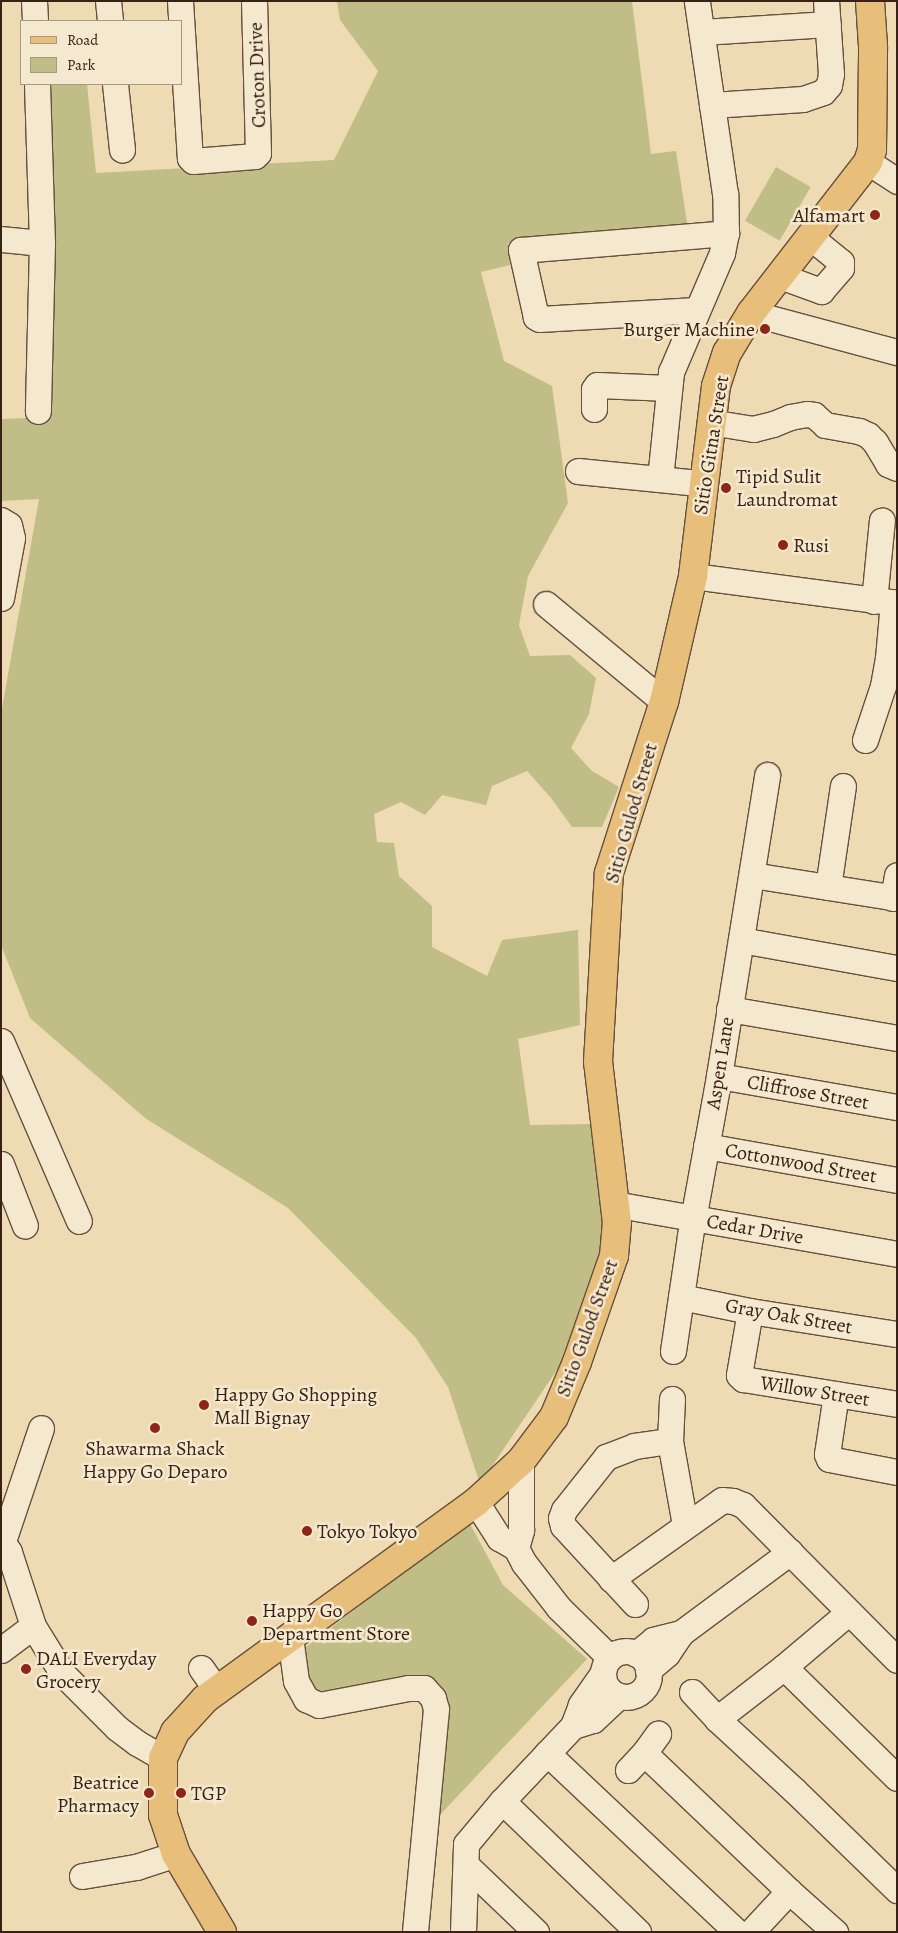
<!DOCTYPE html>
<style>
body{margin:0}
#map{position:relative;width:898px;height:1933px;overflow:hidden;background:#eedbb3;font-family:Alegreya,serif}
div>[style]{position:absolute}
.green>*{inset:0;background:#c1bd87;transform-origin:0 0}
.roads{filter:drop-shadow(1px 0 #66503d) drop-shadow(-1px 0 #66503d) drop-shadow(0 1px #66503d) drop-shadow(0 -1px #66503d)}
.minor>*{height:25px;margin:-12.5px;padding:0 12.5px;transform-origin:12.5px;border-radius:12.5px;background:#f4e8ce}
.minor>.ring{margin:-12.5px;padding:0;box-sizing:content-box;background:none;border:25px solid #f4e8ce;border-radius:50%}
.major>*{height:28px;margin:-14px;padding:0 14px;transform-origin:14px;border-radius:14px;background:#e7be7a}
.dots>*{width:14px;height:14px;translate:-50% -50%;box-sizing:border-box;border:2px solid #f4e8ce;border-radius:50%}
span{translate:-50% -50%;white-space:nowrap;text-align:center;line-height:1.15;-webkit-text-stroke:5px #f4e8ce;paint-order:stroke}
.street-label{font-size:20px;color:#392116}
.poi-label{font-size:20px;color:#392116}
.right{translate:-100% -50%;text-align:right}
.left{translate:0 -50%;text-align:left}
.frame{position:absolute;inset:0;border:2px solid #392116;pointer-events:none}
.legend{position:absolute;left:20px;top:20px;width:162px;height:65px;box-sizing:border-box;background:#f4e8ce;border:1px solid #a99884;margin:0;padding:6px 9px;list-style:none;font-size:15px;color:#392116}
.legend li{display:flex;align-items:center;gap:10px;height:25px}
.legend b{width:25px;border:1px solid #a99884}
</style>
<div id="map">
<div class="green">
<div style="clip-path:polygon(337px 1px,632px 1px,651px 154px,676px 151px,688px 229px,508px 243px,510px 265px,481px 272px,504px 361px,552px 386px,568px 503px,528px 576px,519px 625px,530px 656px,570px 655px,596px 678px,589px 714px,571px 748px,592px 771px,619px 787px,602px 827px,572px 827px,551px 798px,527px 771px,492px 786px,486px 805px,442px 795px,425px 815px,401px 802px,374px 814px,377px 842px,394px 843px,399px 876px,432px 906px,432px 947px,487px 976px,502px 940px,578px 930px,580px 1025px,518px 1039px,530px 1125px,590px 1124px,607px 1253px,565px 1358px,480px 1484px,448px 1387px,416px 1338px,288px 1208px,145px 1118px,30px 1018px,1px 945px,1px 714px,39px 499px,1px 501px,1px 419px,51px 417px,54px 308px,48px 84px,87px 84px,96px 173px,334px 160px,378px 71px,340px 20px)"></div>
<div style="left:776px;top:167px;width:40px;height:62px;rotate:30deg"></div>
<div style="clip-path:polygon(469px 1522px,503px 1585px,587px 1659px,436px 1819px,429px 1682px,313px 1695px,298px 1653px)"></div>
</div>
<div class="roads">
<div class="minor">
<div style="left:34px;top:1px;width:20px;rotate:87deg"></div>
<div style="left:108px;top:1px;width:20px;rotate:84deg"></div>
<div style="left:180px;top:1px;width:157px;rotate:86.4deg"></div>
<div style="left:190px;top:158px;width:4px;rotate:45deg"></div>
<div style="left:193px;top:161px;width:62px;rotate:-4.6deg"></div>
<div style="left:255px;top:156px;width:4px;rotate:-45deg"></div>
<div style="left:258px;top:153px;width:152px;rotate:-91.5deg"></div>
<div style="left:702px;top:32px;width:126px;rotate:-3.6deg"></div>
<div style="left:37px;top:84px;width:159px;rotate:88.2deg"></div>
<div style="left:42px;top:243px;width:168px;rotate:91.4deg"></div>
<div style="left:115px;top:84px;width:66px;rotate:83.9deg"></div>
<div style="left:712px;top:105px;width:91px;rotate:-3.8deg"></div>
<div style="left:803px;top:99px;width:21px;rotate:-19deg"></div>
<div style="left:823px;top:92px;width:9px;rotate:-49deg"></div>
<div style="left:829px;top:85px;width:11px;rotate:-80deg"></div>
<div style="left:831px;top:74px;width:73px;rotate:-93.9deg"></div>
<div style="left:868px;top:162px;width:35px;rotate:33deg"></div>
<div style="left:1px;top:239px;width:41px;rotate:5.6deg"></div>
<div style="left:780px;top:276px;width:44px;rotate:20.1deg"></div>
<div style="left:821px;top:291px;width:30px;rotate:-49deg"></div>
<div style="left:841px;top:268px;width:6px;rotate:-90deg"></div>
<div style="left:841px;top:262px;width:40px;rotate:-141deg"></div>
<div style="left:696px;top:310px;width:157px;rotate:176.7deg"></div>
<div style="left:539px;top:319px;width:4px;rotate:-146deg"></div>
<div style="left:536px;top:317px;width:69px;rotate:-102.6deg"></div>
<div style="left:521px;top:250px;width:206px;rotate:-4.7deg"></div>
<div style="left:751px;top:313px;width:151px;rotate:15deg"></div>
<div style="left:594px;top:409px;width:20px;rotate:-90deg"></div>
<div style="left:594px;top:389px;width:5px;rotate:-53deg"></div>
<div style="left:597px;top:385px;width:72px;rotate:2.4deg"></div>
<div style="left:710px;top:422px;width:44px;rotate:9.2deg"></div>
<div style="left:753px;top:429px;width:21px;rotate:-14deg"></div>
<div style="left:773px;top:424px;width:18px;rotate:-22deg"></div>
<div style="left:790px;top:417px;width:17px;rotate:-10deg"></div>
<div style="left:807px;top:414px;width:7px;rotate:8deg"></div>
<div style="left:814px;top:415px;width:15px;rotate:42deg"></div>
<div style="left:825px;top:425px;width:35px;rotate:10deg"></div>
<div style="left:859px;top:431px;width:10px;rotate:24deg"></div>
<div style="left:868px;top:435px;width:10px;rotate:45deg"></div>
<div style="left:875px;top:442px;width:26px;rotate:59deg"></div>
<div style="left:888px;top:464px;width:10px;rotate:24deg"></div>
<div style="left:578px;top:471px;width:111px;rotate:5.7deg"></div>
<div style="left:660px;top:479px;width:108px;rotate:-84.1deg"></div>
<div style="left:671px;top:372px;width:129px;rotate:-66.8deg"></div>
<div style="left:722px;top:253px;width:20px;rotate:-79deg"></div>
<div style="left:726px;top:233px;width:39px;rotate:-91deg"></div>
<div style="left:725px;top:194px;width:195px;rotate:-98.3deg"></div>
<div style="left:1px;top:520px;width:9px;rotate:32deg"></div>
<div style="left:9px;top:525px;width:13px;rotate:77deg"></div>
<div style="left:12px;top:538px;width:61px;rotate:100.4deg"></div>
<div style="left:693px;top:576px;width:206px;rotate:7.5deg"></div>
<div style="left:874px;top:601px;width:81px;rotate:-84.4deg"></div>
<div style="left:546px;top:604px;width:153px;rotate:39.7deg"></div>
<div style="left:865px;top:740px;width:57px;rotate:-71.6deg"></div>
<div style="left:883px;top:686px;width:28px;rotate:-80deg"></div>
<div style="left:888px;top:658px;width:56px;rotate:-84.9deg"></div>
<div style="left:752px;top:875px;width:147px;rotate:9deg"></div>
<div style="left:828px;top:887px;width:102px;rotate:-81.6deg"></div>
<div style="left:893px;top:898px;width:23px;rotate:-80deg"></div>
<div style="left:741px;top:940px;width:158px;rotate:10.2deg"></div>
<div style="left:729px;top:1009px;width:170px;rotate:9.8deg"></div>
<div style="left:1px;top:1041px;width:196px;rotate:66.6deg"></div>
<div style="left:719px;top:1076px;width:181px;rotate:9.9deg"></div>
<div style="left:706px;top:1146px;width:194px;rotate:10.1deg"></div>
<div style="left:1px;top:1164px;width:66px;rotate:68.8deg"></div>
<div style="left:614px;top:1204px;width:287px;rotate:10deg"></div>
<div style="left:681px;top:1297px;width:70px;rotate:11.5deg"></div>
<div style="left:750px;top:1311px;width:149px;rotate:8.9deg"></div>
<div style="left:750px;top:1311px;width:65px;rotate:99.8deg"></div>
<div style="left:739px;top:1375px;width:6px;rotate:45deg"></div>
<div style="left:743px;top:1379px;width:156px;rotate:9.2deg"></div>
<div style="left:673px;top:1351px;width:116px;rotate:-81.6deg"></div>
<div style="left:690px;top:1236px;width:163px;rotate:-79.7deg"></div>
<div style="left:719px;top:1076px;width:305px;rotate:-80.9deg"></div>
<div style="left:836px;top:1394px;width:61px;rotate:98.5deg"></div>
<div style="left:827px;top:1454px;width:5px;rotate:68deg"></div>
<div style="left:829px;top:1459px;width:69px;rotate:10.8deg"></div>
<div style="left:672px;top:1399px;width:42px;rotate:92.7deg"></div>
<div style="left:670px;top:1441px;width:85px;rotate:79.9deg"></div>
<div style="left:476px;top:1502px;width:43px;rotate:57.4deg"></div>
<div style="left:499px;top:1538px;width:20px;rotate:30deg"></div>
<div style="left:516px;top:1548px;width:17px;rotate:62deg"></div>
<div style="left:524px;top:1563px;width:57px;rotate:52.1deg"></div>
<div style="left:559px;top:1608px;width:71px;rotate:44.4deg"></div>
<div style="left:1px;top:1540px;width:14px;rotate:56deg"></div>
<div style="left:9px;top:1552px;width:78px;rotate:72deg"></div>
<div style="left:33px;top:1626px;width:55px;rotate:58.3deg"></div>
<div style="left:62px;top:1673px;width:78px;rotate:45deg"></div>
<div style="left:117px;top:1728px;width:25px;rotate:37deg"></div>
<div style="left:137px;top:1743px;width:30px;rotate:30deg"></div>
<div style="left:3px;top:1541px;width:119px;rotate:-71.4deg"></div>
<div style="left:516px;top:1548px;width:19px;rotate:-74deg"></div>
<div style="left:521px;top:1530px;width:69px;rotate:-90deg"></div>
<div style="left:611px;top:1579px;width:136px;rotate:-35.4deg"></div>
<div style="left:722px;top:1500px;width:11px;rotate:5deg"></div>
<div style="left:733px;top:1501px;width:11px;rotate:22deg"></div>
<div style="left:743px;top:1505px;width:218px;rotate:45.2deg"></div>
<div style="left:635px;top:1604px;width:106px;rotate:-132.7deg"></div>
<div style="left:563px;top:1526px;width:8px;rotate:-104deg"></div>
<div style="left:561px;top:1518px;width:9px;rotate:-69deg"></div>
<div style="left:564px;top:1510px;width:68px;rotate:-51.6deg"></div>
<div style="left:606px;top:1457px;width:30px;rotate:-21deg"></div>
<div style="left:634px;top:1446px;width:36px;rotate:-8deg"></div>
<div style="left:849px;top:1612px;width:85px;rotate:139.8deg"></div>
<div style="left:784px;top:1667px;width:85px;rotate:142.2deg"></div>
<div style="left:717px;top:1719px;width:105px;rotate:42.7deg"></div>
<div style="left:794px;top:1790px;width:144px;rotate:44.2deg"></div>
<div style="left:681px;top:1633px;width:136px;rotate:-36.6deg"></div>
<div style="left:290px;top:1637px;width:44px;rotate:82.2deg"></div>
<div style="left:296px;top:1681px;width:21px;rotate:61deg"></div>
<div style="left:306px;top:1699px;width:14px;rotate:25deg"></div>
<div style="left:319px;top:1705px;width:91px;rotate:-10.8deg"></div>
<div style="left:408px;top:1688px;width:16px"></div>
<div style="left:424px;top:1688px;width:13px;rotate:48deg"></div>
<div style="left:433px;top:1698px;width:11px;rotate:75deg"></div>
<div style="left:436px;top:1709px;width:224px;rotate:95.4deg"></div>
<div style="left:1px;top:1650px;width:40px;rotate:-37deg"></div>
<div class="ring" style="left:603px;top:1651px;width:21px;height:21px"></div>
<div style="left:636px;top:1654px;width:22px;rotate:-39deg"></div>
<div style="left:653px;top:1640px;width:29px;rotate:-14deg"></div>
<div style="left:681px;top:1633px;width:25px;rotate:124deg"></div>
<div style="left:667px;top:1654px;width:25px;rotate:140deg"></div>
<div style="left:784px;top:1667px;width:158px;rotate:44.5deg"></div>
<div style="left:201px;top:1668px;width:28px;rotate:55deg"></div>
<div style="left:603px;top:1673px;width:39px;rotate:125deg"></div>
<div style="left:581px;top:1705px;width:22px;rotate:111deg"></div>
<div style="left:573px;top:1726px;width:21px;rotate:-17deg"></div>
<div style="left:593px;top:1720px;width:35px;rotate:-43deg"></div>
<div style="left:692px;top:1692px;width:37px;rotate:47deg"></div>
<div style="left:547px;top:1753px;width:261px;rotate:43.3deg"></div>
<div style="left:644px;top:1753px;width:24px;rotate:-54deg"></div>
<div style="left:628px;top:1770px;width:23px;rotate:-47deg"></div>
<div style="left:644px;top:1753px;width:200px;rotate:43.6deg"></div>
<div style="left:789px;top:1891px;width:62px;rotate:41.7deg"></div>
<div style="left:502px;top:1801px;width:189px;rotate:43.9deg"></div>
<div style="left:466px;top:1865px;width:97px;rotate:43.7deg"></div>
<div style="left:82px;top:1876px;width:55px;rotate:-9.5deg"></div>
<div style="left:136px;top:1867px;width:42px;rotate:-18deg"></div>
<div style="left:463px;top:1932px;width:88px;rotate:-88deg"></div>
<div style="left:466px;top:1844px;width:56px;rotate:-50.1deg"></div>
<div style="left:502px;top:1801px;width:103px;rotate:-46.6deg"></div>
<div style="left:751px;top:1932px;width:56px;rotate:-47.2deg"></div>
</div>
<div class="major">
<div style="left:222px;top:1932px;width:91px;rotate:-120.5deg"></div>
<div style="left:176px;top:1854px;width:41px;rotate:-108.4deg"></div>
<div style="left:163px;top:1815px;width:57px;rotate:-90deg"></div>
<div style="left:163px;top:1758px;width:29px;rotate:-65deg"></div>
<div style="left:175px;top:1732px;width:45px;rotate:-47.7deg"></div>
<div style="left:205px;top:1699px;width:335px;rotate:-36deg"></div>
<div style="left:476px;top:1502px;width:61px;rotate:-42.3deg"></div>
<div style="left:521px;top:1461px;width:55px;rotate:-53.1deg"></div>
<div style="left:554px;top:1417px;width:60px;rotate:-67.3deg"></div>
<div style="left:577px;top:1362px;width:112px;rotate:-70.8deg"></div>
<div style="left:614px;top:1256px;width:33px;rotate:-85deg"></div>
<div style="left:617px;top:1223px;width:162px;rotate:-96.7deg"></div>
<div style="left:598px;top:1062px;width:189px;rotate:-86.7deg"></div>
<div style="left:609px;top:873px;width:180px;rotate:-72.2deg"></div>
<div style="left:664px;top:702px;width:129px;rotate:-77deg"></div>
<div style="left:693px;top:576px;width:191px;rotate:-83.1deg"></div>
<div style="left:716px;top:386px;width:35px;rotate:-72deg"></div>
<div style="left:727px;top:353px;width:47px;rotate:-59deg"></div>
<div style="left:751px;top:313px;width:191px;rotate:-52.2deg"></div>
<div style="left:868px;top:162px;width:13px;rotate:-72deg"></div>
<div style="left:872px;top:150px;width:104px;rotate:-89.4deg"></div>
<div style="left:873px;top:46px;width:45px;rotate:-93.8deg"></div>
</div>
</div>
<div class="dots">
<div style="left:875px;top:215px;background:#8f2418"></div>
<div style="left:765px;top:329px;background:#8f2418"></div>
<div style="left:726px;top:488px;background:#8f2418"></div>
<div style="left:783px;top:545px;background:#8f2418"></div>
<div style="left:204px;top:1405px;background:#8f2418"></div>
<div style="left:155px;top:1428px;background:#8f2418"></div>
<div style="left:307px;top:1531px;background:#8f2418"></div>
<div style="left:252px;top:1621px;background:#8f2418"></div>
<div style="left:26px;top:1669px;background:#8f2418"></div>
<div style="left:149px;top:1793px;background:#8f2418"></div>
<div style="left:181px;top:1793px;background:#8f2418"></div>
</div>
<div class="street-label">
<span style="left:257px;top:75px;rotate:-92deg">Croton Drive</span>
<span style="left:711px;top:445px;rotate:-81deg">Sitio Gitna Street</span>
<span style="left:631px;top:813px;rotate:-74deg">Sitio Gulod Street</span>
<span style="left:720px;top:1063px;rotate:-81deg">Aspen Lane</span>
<span style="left:808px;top:1092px;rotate:10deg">Cliffrose Street</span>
<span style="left:801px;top:1163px;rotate:10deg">Cottonwood Street</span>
<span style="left:755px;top:1229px;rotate:10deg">Cedar Drive</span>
<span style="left:789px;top:1316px;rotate:10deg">Gray Oak Street</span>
<span style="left:587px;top:1328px;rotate:-70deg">Sitio Gulod Street</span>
<span style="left:815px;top:1391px;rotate:9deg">Willow Street</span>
</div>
<div class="poi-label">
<span class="right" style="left:865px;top:215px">Alfamart</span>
<span class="right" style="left:755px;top:329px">Burger Machine</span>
<span class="left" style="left:736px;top:488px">Tipid Sulit<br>Laundromat</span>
<span class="left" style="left:793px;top:545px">Rusi</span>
<span class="left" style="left:214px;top:1406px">Happy Go Shopping<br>Mall Bignay</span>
<span style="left:155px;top:1460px">Shawarma Shack<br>Happy Go Deparo</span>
<span class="left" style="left:317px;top:1531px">Tokyo Tokyo</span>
<span class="left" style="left:262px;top:1622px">Happy Go<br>Department Store</span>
<span class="left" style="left:36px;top:1670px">DALI Everyday<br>Grocery</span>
<span class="right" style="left:139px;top:1794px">Beatrice<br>Pharmacy</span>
<span class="left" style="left:191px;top:1793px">TGP</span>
</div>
<div class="frame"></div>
<ul class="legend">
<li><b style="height:6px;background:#e7be7a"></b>Road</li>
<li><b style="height:14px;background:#c1bd87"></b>Park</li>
</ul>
</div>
